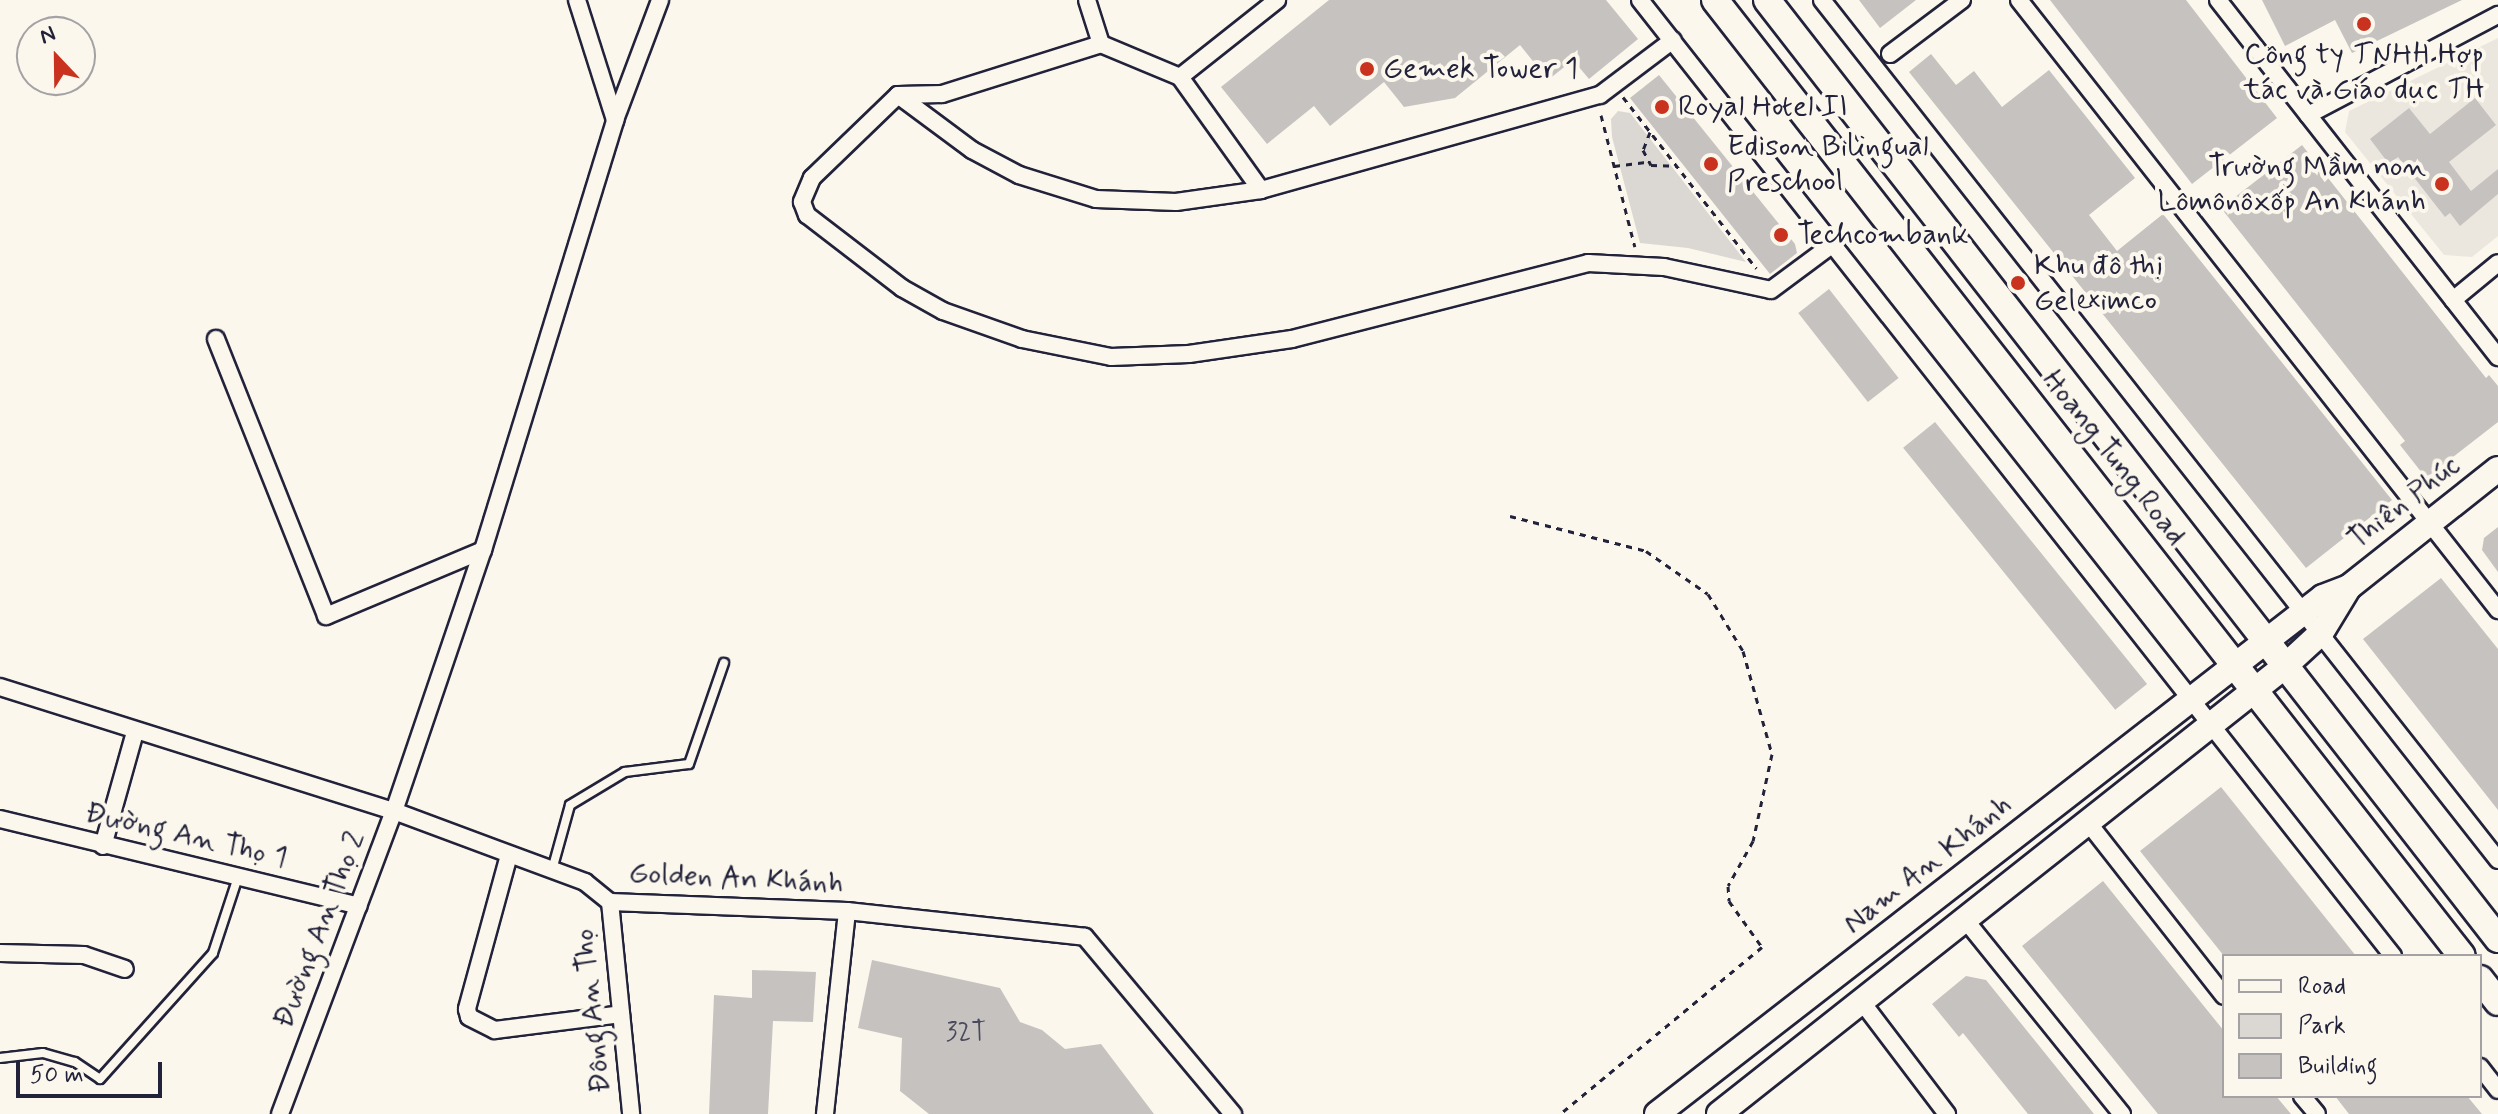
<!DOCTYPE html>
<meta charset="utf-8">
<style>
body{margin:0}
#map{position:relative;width:2498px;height:1114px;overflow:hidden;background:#fbf7ec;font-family:Mynerve,sans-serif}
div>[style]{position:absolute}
.built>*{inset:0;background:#ebe7df}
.green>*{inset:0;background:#dbd8d3}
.building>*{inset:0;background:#c6c2c0;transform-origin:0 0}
.path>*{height:3px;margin-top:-1.5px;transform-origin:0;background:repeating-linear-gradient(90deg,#22223b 0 6px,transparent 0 12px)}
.roads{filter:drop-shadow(2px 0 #22223b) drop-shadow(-2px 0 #22223b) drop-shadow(0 2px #22223b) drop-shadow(0 -2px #22223b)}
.lane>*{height:8px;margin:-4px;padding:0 4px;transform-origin:4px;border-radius:4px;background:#fbf7ec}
.street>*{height:16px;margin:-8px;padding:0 8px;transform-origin:8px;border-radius:8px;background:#fbf7ec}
.secondary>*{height:24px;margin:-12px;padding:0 12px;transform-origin:12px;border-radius:12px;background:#fbf7ec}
.primary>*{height:26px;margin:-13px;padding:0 13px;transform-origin:13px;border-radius:13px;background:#fbf7ec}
.dots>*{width:22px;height:22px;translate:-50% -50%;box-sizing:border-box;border:4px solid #fbf7ec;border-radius:50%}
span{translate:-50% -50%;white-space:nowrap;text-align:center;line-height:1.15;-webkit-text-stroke:8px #fbf7ec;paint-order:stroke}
.number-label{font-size:26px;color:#4b4a5c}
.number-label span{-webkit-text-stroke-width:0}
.poi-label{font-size:30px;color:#22223b}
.left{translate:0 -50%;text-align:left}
.right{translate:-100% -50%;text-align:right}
.street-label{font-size:30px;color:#22223b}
.legend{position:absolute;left:2222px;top:954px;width:260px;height:144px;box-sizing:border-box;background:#fbf7ec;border:2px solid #a4a2a5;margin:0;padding:10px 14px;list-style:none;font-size:24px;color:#22223b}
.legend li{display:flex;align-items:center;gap:16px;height:40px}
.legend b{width:40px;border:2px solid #a4a2a5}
.north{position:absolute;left:16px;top:16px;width:80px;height:80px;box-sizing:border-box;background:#fbf7ec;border:2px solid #a4a2a5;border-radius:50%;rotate:338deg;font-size:22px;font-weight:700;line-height:32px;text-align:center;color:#22223b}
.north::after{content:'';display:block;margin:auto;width:28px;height:36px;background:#c8321e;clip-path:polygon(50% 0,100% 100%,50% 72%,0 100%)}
.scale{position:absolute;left:16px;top:1062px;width:146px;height:36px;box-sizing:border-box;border:4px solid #22223b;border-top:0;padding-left:10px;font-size:24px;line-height:28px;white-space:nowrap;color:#22223b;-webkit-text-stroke:6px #fbf7ec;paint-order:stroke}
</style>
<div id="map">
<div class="built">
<div style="clip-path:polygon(2498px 38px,2498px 236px,2472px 257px,2444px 255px,2345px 132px,2349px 111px)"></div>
</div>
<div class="green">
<div style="clip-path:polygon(1618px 111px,1630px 113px,1746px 262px,1688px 248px,1640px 243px,1612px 137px,1611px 119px)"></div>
</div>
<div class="building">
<div style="clip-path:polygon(1329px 0,1606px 0,1638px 39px,1589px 79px,1573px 60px,1548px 80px,1520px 45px,1455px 98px,1404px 107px,1384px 82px,1330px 126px,1314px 106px,1267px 144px,1221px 87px)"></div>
<div style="clip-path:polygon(1859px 0,1916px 0,1880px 28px)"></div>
<div style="clip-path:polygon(2050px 0,2186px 0,2277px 118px,2192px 184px)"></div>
<div style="clip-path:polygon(2262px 0,2462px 0,2352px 53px,2335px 20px,2285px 46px)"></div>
<div style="clip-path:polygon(1931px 54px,1956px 85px,1974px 71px,2002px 107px,2049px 70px,2135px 178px,2089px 215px,2117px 251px,2163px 214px,2392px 500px,2306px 568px,1909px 72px)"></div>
<div style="clip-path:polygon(1659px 75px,1795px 244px,1797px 253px,1770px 274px,1630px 98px)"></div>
<div style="clip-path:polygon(2475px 98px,2496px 125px,2449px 162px,2471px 191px,2498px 169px,2498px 194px,2460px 226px,2450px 213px,2445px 217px,2398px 157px,2389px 164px,2370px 139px,2409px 108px,2430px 134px)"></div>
<div style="clip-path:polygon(2302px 145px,2486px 378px,2489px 375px,2498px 386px,2498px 422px,2426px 478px,2400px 445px,2405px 441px,2221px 208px)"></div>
<div style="left:1829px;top:289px;width:113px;height:39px;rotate:52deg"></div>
<div style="left:1935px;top:422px;width:337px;height:41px;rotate:51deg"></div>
<div style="clip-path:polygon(2498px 527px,2498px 572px,2482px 550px,2484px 538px)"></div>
<div style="clip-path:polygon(2441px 578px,2498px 649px,2498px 810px,2363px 639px)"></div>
<div style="clip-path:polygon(2221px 787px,2356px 956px,2224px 956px,2140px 851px)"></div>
<div style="clip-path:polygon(2103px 881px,2224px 1031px,2224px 1096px,2276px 1096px,2291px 1114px,2158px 1114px,2022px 946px)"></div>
<div style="clip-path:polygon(872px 960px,1000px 988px,1020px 1022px,1042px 1030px,1065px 1049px,1101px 1044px,1154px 1114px,929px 1114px,900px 1091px,902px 1038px,858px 1028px)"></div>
<div style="clip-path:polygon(752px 970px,816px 972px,813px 1022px,773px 1021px,768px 1114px,709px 1114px,714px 995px,752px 998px)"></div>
<div style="clip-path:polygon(1966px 976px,1986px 980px,2094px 1114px,2028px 1114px,1963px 1033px,1959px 1037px,1932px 1004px)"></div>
<div style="clip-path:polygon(2335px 1096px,2467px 1096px,2482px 1114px,2349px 1114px)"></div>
</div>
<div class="path">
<div style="left:1623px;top:97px;width:217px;rotate:52.1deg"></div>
<div style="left:1601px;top:115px;width:136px;rotate:75.6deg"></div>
<div style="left:1650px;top:132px;width:19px;rotate:111deg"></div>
<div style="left:1643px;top:150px;width:17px;rotate:62deg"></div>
<div style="left:1651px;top:165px;width:25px;rotate:2deg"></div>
<div style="left:1614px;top:166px;width:32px;rotate:-7deg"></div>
<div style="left:1510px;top:516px;width:140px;rotate:14.4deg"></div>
<div style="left:1646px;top:551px;width:75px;rotate:34.7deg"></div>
<div style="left:1708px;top:594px;width:67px;rotate:58.4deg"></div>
<div style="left:1743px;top:651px;width:107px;rotate:74.3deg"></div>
<div style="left:1772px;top:754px;width:89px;rotate:102.3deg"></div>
<div style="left:1753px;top:841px;width:51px;rotate:119.1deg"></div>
<div style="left:1728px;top:886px;width:15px;rotate:86deg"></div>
<div style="left:1729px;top:901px;width:57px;rotate:54.3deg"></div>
<div style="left:1762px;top:947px;width:262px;rotate:140.4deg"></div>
</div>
<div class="roads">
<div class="lane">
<div style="left:552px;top:870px;width:67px;rotate:-74.5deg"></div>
<div style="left:570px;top:805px;width:64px;rotate:-31deg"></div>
<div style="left:625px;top:772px;width:64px;rotate:-7.1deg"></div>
<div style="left:689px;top:764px;width:107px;rotate:-70.9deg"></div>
<div style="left:0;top:1058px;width:43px;rotate:-6.6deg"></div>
<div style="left:43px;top:1053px;width:33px;rotate:16deg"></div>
<div style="left:75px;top:1062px;width:30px;rotate:34deg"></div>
<div style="left:100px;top:1079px;width:169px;rotate:-48.1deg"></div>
<div style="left:213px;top:953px;width:80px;rotate:-71.8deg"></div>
</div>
<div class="street">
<div style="left:577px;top:0;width:126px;rotate:72.4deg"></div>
<div style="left:1087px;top:0;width:46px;rotate:72.3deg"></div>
<div style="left:1101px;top:44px;width:86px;rotate:22.7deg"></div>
<div style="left:1180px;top:77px;width:139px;rotate:54.4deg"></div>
<div style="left:1640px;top:0;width:1217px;rotate:51.77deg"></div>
<div style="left:1822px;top:0;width:1094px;rotate:51.83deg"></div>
<div style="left:2019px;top:0;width:776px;rotate:51.86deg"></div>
<div style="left:2218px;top:0;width:454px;rotate:51.9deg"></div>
<div style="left:1101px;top:44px;width:167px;rotate:162.5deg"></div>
<div style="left:942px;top:94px;width:44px;rotate:178.7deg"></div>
<div style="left:898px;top:95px;width:120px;rotate:136deg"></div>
<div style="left:812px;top:178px;width:26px;rotate:113deg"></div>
<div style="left:802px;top:202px;width:14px;rotate:69deg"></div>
<div style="left:807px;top:215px;width:120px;rotate:37.5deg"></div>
<div style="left:902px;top:288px;width:47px;rotate:29.3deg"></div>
<div style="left:943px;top:311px;width:84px;rotate:19.5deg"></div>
<div style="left:1022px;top:339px;width:91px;rotate:11.4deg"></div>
<div style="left:1111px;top:357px;width:78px;rotate:-2.2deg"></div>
<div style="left:1189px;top:354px;width:104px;rotate:-8.3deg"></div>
<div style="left:1292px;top:339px;width:306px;rotate:-14.4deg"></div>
<div style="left:1588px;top:263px;width:76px;rotate:3deg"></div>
<div style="left:1664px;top:267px;width:109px;rotate:12.1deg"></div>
<div style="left:1771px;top:290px;width:77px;rotate:-36.6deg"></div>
<div style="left:1890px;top:54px;width:90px;rotate:-36.9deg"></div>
<div style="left:1180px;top:77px;width:124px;rotate:-38.4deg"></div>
<div style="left:898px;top:95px;width:92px;rotate:36.6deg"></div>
<div style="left:972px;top:150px;width:53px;rotate:28deg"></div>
<div style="left:1019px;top:175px;width:81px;rotate:17.3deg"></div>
<div style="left:1096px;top:199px;width:80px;rotate:2.1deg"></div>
<div style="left:1176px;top:202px;width:86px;rotate:-8deg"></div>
<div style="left:1261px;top:190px;width:352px;rotate:-15.7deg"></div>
<div style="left:1600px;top:95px;width:91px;rotate:-37deg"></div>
<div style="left:2308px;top:115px;width:215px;rotate:-27.8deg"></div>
<div style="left:2453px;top:300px;width:58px;rotate:-39.4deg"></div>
<div style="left:216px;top:339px;width:298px;rotate:68.3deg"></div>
<div style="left:326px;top:616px;width:170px;rotate:-22.8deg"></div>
<div style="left:0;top:687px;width:413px;rotate:17.5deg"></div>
<div style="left:394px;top:811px;width:204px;rotate:20.4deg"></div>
<div style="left:585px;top:882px;width:32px;rotate:39deg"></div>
<div style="left:610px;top:902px;width:237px;rotate:2.2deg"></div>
<div style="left:847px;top:911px;width:239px;rotate:6.2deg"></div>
<div style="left:1085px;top:937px;width:231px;rotate:50.1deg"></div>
<div style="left:0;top:819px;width:369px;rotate:13.6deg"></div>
<div style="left:2090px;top:825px;width:217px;rotate:51.9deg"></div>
<div style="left:103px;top:846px;width:118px;rotate:-74.3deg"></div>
<div style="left:509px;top:855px;width:160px;rotate:105.3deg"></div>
<div style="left:467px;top:1009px;width:8px;rotate:76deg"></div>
<div style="left:469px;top:1017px;width:29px;rotate:27deg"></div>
<div style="left:495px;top:1030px;width:127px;rotate:-7.2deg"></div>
<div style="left:610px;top:902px;width:213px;rotate:84.3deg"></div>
<div style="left:1967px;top:922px;width:247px;rotate:51.1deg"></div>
<div style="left:0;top:953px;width:84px;rotate:1.4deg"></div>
<div style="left:84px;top:955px;width:43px;rotate:18.9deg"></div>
<div style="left:1862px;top:1002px;width:141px;rotate:52.8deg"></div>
<div style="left:2480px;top:1067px;width:29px;rotate:52deg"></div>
<div style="left:2302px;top:1096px;width:23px;rotate:50deg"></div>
<div style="left:280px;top:1114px;width:324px;rotate:-69.4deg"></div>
<div style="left:394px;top:811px;width:276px;rotate:-71.2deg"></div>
<div style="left:483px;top:550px;width:450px;rotate:-72.9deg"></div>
<div style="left:615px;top:120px;width:128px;rotate:-69.4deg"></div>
<div style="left:825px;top:1114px;width:204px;rotate:-83.8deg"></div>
</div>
<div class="secondary">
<div style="left:1657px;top:1114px;width:843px;rotate:-37.82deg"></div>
<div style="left:2323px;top:597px;width:28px;rotate:-21deg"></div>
<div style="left:2349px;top:587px;width:190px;rotate:-38.4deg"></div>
<div style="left:1719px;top:1114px;width:720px;rotate:-38.35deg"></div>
<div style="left:2284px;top:667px;width:50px;rotate:-42.6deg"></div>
<div style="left:2321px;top:633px;width:54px;rotate:-58.7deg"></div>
</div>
<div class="primary">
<div style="left:1715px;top:0;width:1213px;rotate:52deg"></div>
<div style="left:1767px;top:0;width:1190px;rotate:52.1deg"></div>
<div style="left:2480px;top:979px;width:29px;rotate:52deg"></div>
</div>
</div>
<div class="dots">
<div style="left:2364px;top:24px;background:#c8321e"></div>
<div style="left:1367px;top:69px;background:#c8321e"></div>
<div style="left:1662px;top:107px;background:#c8321e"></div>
<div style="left:1711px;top:164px;background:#c8321e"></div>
<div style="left:2442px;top:184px;background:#c8321e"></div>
<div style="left:1781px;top:235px;background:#c8321e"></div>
<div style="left:2018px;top:283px;background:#c8321e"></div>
</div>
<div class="number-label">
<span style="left:966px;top:1034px">32T</span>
</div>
<div class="poi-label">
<span style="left:2364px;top:72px">Công ty TNHH Hợp<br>tác và Giáo dục TH</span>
<span class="left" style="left:1383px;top:69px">Gemek Tower 1</span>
<span class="left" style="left:1678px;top:107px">Royal Hotel II</span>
<span class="left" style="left:1727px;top:164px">Edison Bilingual<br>Preschool</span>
<span class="right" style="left:2426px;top:184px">Trường Mầm non<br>Lômônôxốp An Khánh</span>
<span class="left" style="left:1797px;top:235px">Techcombank</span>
<span class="left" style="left:2034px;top:283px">Khu đô thị<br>Geleximco</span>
</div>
<div class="street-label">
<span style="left:2114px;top:458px;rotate:52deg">Hoang Tung Road</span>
<span style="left:2404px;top:503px;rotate:-38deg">Thiên Phúc</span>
<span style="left:186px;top:836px;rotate:13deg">Đường An Thọ 1</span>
<span style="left:1928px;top:865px;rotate:-38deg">Nam An Khánh</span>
<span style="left:736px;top:879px;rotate:3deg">Golden An Khánh</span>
<span style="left:320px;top:930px;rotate:-69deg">Đường An Thọ 2</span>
<span style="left:593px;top:1011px;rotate:-96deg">Đông An Thọ</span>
</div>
<ul class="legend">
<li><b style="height:10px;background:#fbf7ec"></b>Road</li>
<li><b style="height:22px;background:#dbd8d3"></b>Park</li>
<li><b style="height:22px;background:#c6c2c0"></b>Building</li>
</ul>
<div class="north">N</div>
<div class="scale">50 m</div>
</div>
